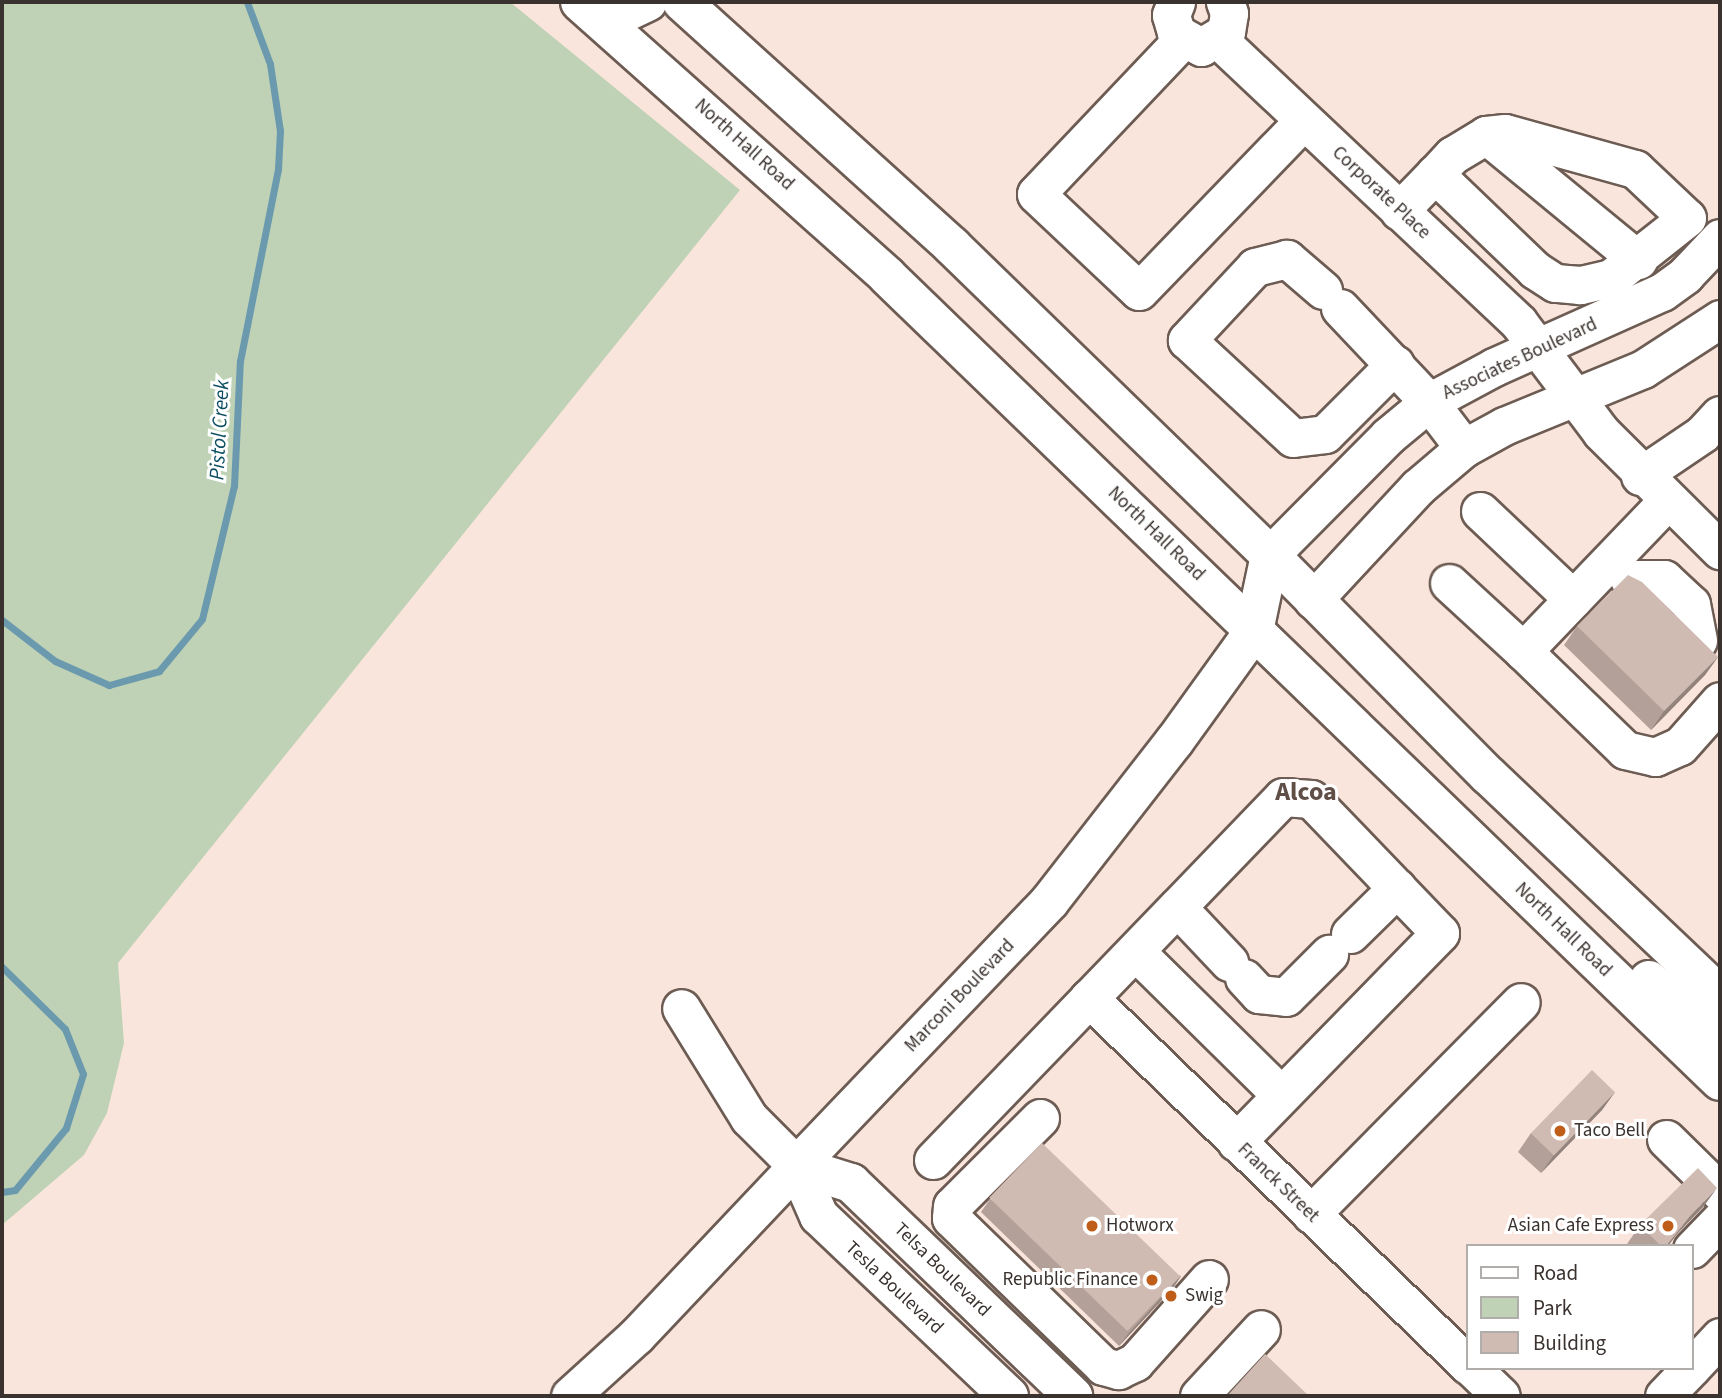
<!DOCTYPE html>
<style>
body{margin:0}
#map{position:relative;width:1722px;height:1398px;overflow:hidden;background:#fae5dc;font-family:"Source Sans 3",sans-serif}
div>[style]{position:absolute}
.green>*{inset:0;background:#bfd2b6}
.stream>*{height:7px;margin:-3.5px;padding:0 3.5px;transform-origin:3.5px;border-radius:3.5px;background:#6b9aae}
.roads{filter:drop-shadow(2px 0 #6d5c53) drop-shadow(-2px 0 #6d5c53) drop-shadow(0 2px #6d5c53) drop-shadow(0 -2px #6d5c53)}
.minor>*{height:37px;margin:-18.5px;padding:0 18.5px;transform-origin:18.5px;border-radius:18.5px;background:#fff}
.major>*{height:38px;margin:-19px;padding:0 19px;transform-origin:19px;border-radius:19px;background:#fff}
.wall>*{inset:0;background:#b3a199}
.shaded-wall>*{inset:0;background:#92837d}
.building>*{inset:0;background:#d0bbb2;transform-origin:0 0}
.dots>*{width:19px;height:19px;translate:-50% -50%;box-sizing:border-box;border:4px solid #fff;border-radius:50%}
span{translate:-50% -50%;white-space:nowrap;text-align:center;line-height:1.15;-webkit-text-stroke:6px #fff;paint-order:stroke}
.street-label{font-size:19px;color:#3a322e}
.poi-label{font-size:19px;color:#3a322e}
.left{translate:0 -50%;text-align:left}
.right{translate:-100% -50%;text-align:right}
.water-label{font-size:21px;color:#0a4c62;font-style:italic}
.district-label{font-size:26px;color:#604f47;font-weight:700}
.frame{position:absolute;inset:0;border:4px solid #3a322e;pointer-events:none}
.legend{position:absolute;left:1466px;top:1244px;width:228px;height:126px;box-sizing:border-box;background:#fff;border:2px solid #b0adab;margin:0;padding:9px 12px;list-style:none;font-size:21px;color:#3a322e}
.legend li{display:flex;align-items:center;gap:14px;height:35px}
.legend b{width:35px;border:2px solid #b0adab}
</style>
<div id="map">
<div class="green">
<div style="clip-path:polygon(2px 2px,510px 2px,740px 190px,118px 963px,124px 1043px,107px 1113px,84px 1155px,2px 1225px)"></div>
</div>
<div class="stream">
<div style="left:2px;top:620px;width:67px;rotate:37.7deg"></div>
<div style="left:55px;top:661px;width:59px;rotate:24deg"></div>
<div style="left:109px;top:685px;width:52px;rotate:-15.6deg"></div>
<div style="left:159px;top:671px;width:67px;rotate:-50.4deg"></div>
<div style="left:202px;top:619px;width:137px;rotate:-76.5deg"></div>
<div style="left:234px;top:486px;width:125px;rotate:-87.3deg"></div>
<div style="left:240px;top:361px;width:196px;rotate:-78.8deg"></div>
<div style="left:278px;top:169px;width:38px;rotate:-87deg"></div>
<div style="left:280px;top:131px;width:68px;rotate:-98.5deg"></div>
<div style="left:270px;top:64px;width:66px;rotate:-110.4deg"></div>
<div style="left:2px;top:967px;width:88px;rotate:44.5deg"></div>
<div style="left:65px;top:1029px;width:48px;rotate:68.2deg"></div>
<div style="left:83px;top:1074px;width:57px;rotate:107.5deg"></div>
<div style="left:66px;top:1128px;width:80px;rotate:129.4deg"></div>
<div style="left:15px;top:1190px;width:13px;rotate:171deg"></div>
</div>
<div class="roads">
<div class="minor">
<div style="left:1176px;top:2px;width:14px;rotate:111deg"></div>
<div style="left:1171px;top:15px;width:19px;rotate:74deg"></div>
<div style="left:1176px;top:33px;width:29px;rotate:29deg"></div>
<div style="left:1201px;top:47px;width:29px;rotate:-31deg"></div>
<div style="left:1226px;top:32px;width:19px;rotate:-81deg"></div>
<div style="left:1229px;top:13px;width:12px;rotate:-110deg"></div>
<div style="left:605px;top:22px;width:47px;rotate:-25.5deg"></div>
<div style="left:1182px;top:40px;width:212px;rotate:133.5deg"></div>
<div style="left:1036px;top:194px;width:141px;rotate:43.3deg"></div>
<div style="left:1139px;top:291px;width:236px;rotate:-46deg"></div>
<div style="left:1219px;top:40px;width:412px;rotate:43.3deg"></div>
<div style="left:1519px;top:323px;width:136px;rotate:53deg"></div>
<div style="left:1601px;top:432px;width:168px;rotate:44.8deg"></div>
<div style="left:1486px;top:135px;width:197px;rotate:39.4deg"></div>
<div style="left:1399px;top:211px;width:52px;rotate:-45.8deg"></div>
<div style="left:1435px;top:174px;width:26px;rotate:-47deg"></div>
<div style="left:1453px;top:155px;width:39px;rotate:-31deg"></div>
<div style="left:1486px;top:135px;width:19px;rotate:-6deg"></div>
<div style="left:1505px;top:133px;width:135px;rotate:15.5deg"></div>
<div style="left:1635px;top:169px;width:71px;rotate:43.3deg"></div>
<div style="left:1687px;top:218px;width:97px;rotate:141.7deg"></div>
<div style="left:1611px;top:278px;width:32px;rotate:167deg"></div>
<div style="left:1580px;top:285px;width:25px;rotate:-175deg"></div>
<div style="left:1555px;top:283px;width:24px;rotate:-147deg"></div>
<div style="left:1535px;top:270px;width:139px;rotate:-136.2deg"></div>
<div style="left:1323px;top:290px;width:48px;rotate:-139.3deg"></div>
<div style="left:1287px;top:259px;width:33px;rotate:166deg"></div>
<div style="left:1255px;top:267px;width:100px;rotate:133deg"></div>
<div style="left:1187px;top:340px;width:144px;rotate:42.8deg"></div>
<div style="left:1293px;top:438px;width:32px;rotate:-7deg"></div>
<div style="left:1325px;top:434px;width:99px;rotate:-45deg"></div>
<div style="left:1340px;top:308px;width:129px;rotate:46.6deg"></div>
<div style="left:1429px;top:402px;width:58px;rotate:52.7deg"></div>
<div style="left:1640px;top:476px;width:75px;rotate:-34.1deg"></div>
<div style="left:1702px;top:434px;width:26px;rotate:-47deg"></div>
<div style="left:1667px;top:501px;width:208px;rotate:133.8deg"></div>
<div style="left:1523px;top:651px;width:142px;rotate:44.1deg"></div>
<div style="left:1625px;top:750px;width:31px;rotate:13deg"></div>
<div style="left:1655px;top:757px;width:27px;rotate:-24deg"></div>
<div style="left:1680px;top:746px;width:60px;rotate:-48.4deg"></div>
<div style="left:1480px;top:511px;width:128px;rotate:43.4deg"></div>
<div style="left:1270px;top:555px;width:168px;rotate:-45.2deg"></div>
<div style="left:1388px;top:436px;width:53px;rotate:-39.7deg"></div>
<div style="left:1429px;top:402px;width:74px;rotate:-28.3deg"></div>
<div style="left:1494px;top:367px;width:184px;rotate:-24.1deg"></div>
<div style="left:1662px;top:292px;width:29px;rotate:-36deg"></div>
<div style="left:1685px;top:275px;width:51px;rotate:-46.6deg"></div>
<div style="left:1629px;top:579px;width:35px"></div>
<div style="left:1664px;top:579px;width:37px;rotate:43deg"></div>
<div style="left:1691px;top:604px;width:37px;rotate:79deg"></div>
<div style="left:1449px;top:583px;width:100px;rotate:42.6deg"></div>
<div style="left:1313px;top:600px;width:154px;rotate:-47.1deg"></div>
<div style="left:1418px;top:487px;width:60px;rotate:-40.3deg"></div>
<div style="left:1464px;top:448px;width:46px;rotate:-28.8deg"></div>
<div style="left:1504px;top:426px;width:150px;rotate:-22.3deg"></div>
<div style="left:1643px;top:369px;width:92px;rotate:-33deg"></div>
<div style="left:1177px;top:907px;width:76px;rotate:46.6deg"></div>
<div style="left:1350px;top:934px;width:66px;rotate:-44.4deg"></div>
<div style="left:1135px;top:951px;width:204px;rotate:44.6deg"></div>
<div style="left:1244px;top:978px;width:22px;rotate:47deg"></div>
<div style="left:1259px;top:994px;width:27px;rotate:6deg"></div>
<div style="left:1286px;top:997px;width:61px;rotate:-45deg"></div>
<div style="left:1089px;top:998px;width:528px;rotate:44.08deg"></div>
<div style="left:1040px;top:1118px;width:124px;rotate:135deg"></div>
<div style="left:952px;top:1206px;width:12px;rotate:95deg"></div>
<div style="left:951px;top:1218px;width:212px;rotate:44.2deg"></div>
<div style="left:1103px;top:1366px;width:16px;rotate:15deg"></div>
<div style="left:1118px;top:1370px;width:19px;rotate:-25deg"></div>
<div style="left:1135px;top:1362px;width:111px;rotate:-48.3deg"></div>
<div style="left:1666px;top:1139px;width:76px;rotate:44.5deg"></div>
<div style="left:933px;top:1160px;width:504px;rotate:-46.04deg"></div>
<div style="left:1283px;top:797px;width:28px;rotate:4deg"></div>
<div style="left:1311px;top:799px;width:186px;rotate:46.1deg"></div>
<div style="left:1440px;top:933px;width:292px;rotate:134.3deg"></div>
<div style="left:1311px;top:1214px;width:298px;rotate:-45.3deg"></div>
<div style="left:1692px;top:1249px;width:40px;rotate:-46deg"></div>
<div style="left:1692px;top:1367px;width:41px;rotate:-47deg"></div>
<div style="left:1472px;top:1368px;width:40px;rotate:44deg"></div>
<div style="left:570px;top:1396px;width:89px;rotate:-42.3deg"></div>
<div style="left:636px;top:1336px;width:234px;rotate:-46.6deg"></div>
<div style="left:797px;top:1166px;width:68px;rotate:-135deg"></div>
<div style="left:749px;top:1118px;width:129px;rotate:-121.7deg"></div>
<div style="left:1199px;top:1396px;width:91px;rotate:-47.2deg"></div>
<div style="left:1664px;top:1396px;width:39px;rotate:-46deg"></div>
</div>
<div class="major">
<div style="left:580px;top:2px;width:411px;rotate:41.7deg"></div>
<div style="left:887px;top:276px;width:1158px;rotate:44.02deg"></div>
<div style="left:682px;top:2px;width:364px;rotate:42.1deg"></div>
<div style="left:952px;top:246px;width:443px;rotate:44.2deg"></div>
<div style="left:1270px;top:555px;width:310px;rotate:45.3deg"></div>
<div style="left:1488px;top:775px;width:320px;rotate:43.5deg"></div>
<div style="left:1649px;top:980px;width:92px;rotate:39.7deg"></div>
<div style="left:797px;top:1166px;width:366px;rotate:-46.3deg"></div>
<div style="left:1050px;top:901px;width:202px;rotate:-52.1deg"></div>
<div style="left:1174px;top:742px;width:137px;rotate:-54.2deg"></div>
<div style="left:1254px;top:631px;width:78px;rotate:-78.1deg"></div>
<div style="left:797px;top:1166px;width:57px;rotate:17.5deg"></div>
<div style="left:851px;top:1183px;width:308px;rotate:43.8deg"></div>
<div style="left:797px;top:1166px;width:55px;rotate:66.3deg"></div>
<div style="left:819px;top:1216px;width:262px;rotate:43.5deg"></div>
</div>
</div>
<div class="wall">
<div style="clip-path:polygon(1577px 626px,1718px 657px,1705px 675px,1651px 730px,1564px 645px)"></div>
<div style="clip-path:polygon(1615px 1092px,1602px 1110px,1541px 1173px,1518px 1152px,1531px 1133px)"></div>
<div style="clip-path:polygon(990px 1199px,1181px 1276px,1173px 1288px,1119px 1346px,981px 1212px)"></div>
<div style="clip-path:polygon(1704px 1206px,1677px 1234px,1668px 1246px,1629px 1246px,1627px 1244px,1640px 1225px)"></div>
</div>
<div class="shaded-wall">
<div style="clip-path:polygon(1718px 657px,1705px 675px,1651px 730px,1664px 711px)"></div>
<div style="clip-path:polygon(1615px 1092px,1602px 1110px,1541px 1173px,1554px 1155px)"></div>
<div style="clip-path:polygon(1717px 1188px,1704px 1206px,1677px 1234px,1668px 1246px,1666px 1246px,1690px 1216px)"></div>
<div style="clip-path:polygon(1181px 1276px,1173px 1288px,1119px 1346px,1128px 1334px)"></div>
</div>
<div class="building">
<div style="clip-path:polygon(1628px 575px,1642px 582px,1718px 657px,1664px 711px,1577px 626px)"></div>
<div style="left:1592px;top:1070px;width:32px;height:88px;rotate:44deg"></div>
<div style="left:1042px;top:1143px;width:192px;height:76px;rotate:44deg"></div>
<div style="clip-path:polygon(1698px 1168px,1717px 1188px,1690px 1216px,1666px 1246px,1661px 1246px,1640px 1225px)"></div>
<div style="clip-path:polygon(1265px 1354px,1309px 1396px,1227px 1396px)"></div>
</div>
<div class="dots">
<div style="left:1560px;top:1131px;background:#be5e18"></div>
<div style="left:1092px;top:1226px;background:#be5e18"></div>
<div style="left:1668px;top:1226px;background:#be5e18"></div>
<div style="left:1152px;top:1280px;background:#be5e18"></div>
<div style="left:1171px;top:1296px;background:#be5e18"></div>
</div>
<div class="street-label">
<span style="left:744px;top:145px;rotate:42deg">North Hall Road</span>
<span style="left:1381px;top:193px;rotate:43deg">Corporate Place</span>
<span style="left:1520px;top:359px;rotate:-25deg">Associates Boulevard</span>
<span style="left:1156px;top:534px;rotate:44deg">North Hall Road</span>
<span style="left:1563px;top:930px;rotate:44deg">North Hall Road</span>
<span style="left:960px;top:996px;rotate:-46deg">Marconi Boulevard</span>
<span style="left:1278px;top:1183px;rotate:44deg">Franck Street</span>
<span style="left:942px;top:1270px;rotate:44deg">Telsa Boulevard</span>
<span style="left:894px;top:1288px;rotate:43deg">Tesla Boulevard</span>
</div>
<div class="poi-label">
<span class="left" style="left:1574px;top:1131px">Taco Bell</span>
<span class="left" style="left:1106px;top:1226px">Hotworx</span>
<span class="right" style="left:1654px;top:1226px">Asian Cafe Express</span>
<span class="right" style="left:1138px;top:1280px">Republic Finance</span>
<span class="left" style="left:1185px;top:1296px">Swig</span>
</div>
<div class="water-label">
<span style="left:219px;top:430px;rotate:-87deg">Pistol Creek</span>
</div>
<div class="district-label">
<span style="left:1306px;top:792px">Alcoa</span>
</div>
<div class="frame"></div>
<ul class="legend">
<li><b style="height:9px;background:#fff"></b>Road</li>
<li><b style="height:19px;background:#bfd2b6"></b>Park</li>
<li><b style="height:19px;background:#d0bbb2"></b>Building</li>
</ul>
</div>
